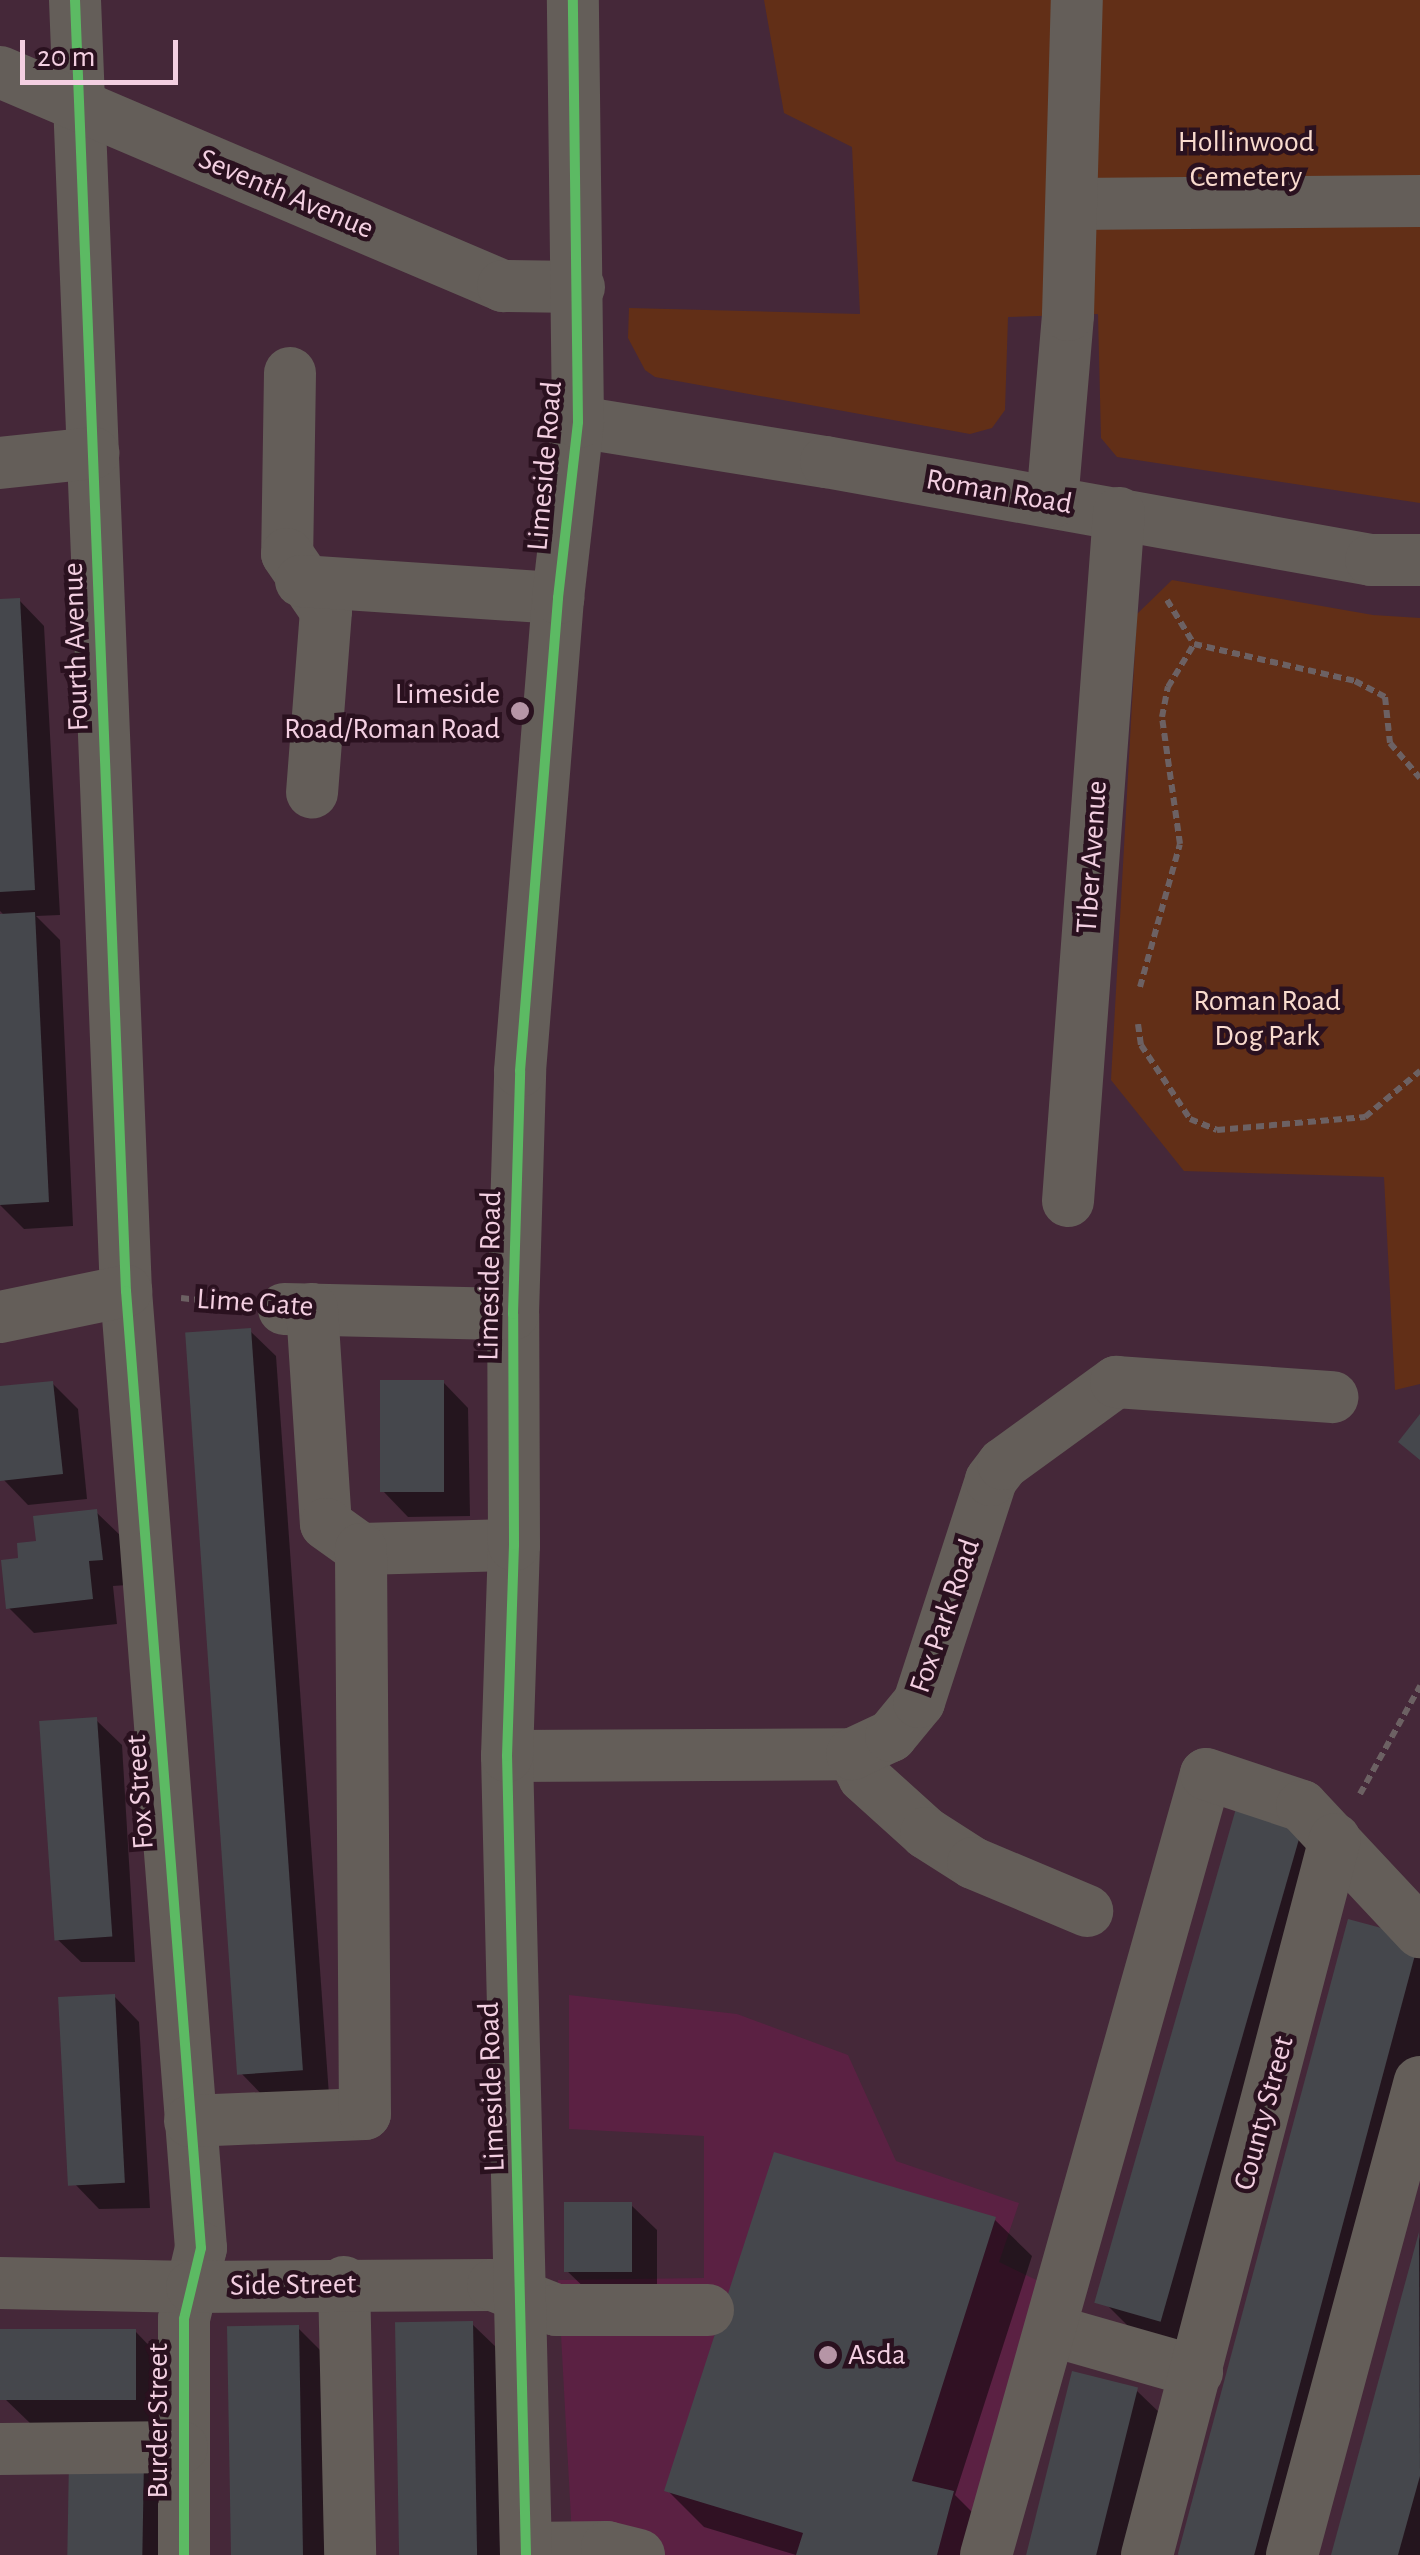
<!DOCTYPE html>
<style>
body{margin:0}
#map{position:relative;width:1420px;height:2555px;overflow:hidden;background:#452839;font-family:"Alegreya Sans",sans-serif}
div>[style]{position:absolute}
.built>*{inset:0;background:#5b2143}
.green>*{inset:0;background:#622f17}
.shadow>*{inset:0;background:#0007}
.building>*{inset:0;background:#45474c;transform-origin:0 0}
.path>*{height:6px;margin-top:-3px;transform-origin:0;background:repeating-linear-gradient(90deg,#6c6163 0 8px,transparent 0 13px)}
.minor>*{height:52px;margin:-26px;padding:0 26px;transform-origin:26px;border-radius:26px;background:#645e59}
.cycleway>*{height:10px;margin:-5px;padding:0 5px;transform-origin:5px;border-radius:5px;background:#5cba63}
.dots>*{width:28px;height:28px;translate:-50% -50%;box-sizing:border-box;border:5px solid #2a111f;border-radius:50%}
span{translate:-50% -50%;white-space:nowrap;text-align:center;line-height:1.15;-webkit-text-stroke:9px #2a111f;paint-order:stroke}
.park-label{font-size:30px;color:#f9dbce}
.street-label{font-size:30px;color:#f3cfe1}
.poi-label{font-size:30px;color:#f3cfe1}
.right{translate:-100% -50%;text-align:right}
.left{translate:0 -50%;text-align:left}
.scale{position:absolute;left:20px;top:40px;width:158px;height:45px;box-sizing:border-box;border:5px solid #f3cfe1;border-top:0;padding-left:12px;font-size:30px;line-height:35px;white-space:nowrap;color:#f3cfe1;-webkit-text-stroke:8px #2a111f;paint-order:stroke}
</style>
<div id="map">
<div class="built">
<div style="clip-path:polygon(569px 1995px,737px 2014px,848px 2055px,896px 2161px,1019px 2203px,999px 2262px,1051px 2287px,975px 2555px,573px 2555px,558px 2280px,704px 2278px,704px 2136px,569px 2129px)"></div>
</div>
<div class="green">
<div style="clip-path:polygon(764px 0,1420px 0,1420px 503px,1117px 457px,1101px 438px,1098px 314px,1008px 317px,1005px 410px,992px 428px,970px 434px,655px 377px,645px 370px,628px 338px,629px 308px,860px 314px,852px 147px,784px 113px)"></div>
<div style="clip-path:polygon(1172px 580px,1373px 615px,1420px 618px,1420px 1384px,1395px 1390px,1384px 1177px,1184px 1171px,1111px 1080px,1137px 614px)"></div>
</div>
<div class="shadow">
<div style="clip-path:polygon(19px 600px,44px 626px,60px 915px,36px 916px,60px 940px,73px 1226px,24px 1229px,0 1205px,0 916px,5px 916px,0 911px,0 601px)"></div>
<div style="clip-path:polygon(250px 1331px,276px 1356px,329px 2095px,266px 2099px,241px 2073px)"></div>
<div style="clip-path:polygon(443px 1382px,468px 1408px,470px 1516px,408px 1517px,383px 1491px)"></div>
<div style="clip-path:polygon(52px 1383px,78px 1409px,87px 1499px,28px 1505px,3px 1479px,0 1389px)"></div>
<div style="clip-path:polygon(96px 1512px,122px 1537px,127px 1585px,113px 1586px,117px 1624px,34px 1633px,9px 1608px,21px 1560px,39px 1543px)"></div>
<div style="clip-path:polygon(96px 1720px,122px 1745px,135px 1962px,81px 1962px,55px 1937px)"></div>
<div style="clip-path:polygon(1241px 1802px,1329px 1845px,1194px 2347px,1131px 2329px,1106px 2304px)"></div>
<div style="clip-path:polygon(1420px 1942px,1420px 2056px,1288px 2555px,1181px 2555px)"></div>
<div style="clip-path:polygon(114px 1996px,139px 2022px,150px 2208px,99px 2209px,74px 2183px)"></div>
<div style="clip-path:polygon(631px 2205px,657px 2230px,657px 2297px,593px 2296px,567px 2271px)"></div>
<div style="clip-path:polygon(994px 2219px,1032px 2256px,955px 2495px,990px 2530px,984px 2555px,796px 2555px,704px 2527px,667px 2490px)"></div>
<div style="clip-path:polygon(1420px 2237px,1420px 2555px,1334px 2555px)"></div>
<div style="clip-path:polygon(472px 2324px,498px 2349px,500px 2555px,400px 2555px)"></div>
<div style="clip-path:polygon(298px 2328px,323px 2353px,326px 2555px,232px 2555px)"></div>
<div style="clip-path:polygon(135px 2331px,160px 2357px,161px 2422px,31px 2424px,5px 2399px)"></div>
<div style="clip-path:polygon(1137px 2391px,1163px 2416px,1127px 2555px,1028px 2555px)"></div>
<div style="clip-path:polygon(143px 2463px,168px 2488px,168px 2555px,73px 2555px)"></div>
</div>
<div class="building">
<div style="clip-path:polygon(20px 598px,35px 890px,0 892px,0 599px)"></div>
<div style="clip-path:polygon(35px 912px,49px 1202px,0 1205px,0 914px)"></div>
<div style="left:251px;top:1328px;width:744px;height:66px;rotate:86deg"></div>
<div style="left:380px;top:1380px;width:64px;height:112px"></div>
<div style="clip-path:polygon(53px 1381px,63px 1474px,0 1481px,0 1386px)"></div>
<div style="clip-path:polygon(1420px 1414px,1420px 1460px,1398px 1442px)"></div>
<div style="clip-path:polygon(97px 1509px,103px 1560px,89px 1561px,93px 1599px,6px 1609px,1px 1560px,18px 1558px,17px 1543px,36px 1541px,33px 1516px)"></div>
<div style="left:97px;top:1717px;width:220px;height:58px;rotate:86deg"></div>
<div style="left:1239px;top:1798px;width:69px;height:525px;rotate:16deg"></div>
<div style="left:1348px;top:1919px;width:74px;height:658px;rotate:15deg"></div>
<div style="left:115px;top:1994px;width:189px;height:57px;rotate:87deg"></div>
<div style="clip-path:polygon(774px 2152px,996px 2217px,912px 2481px,954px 2491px,937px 2555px,796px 2555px,803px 2533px,664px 2491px)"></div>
<div style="left:564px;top:2202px;width:68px;height:70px"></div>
<div style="clip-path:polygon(1419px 2232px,1420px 2476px,1398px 2555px,1331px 2555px)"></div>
<div style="left:473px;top:2321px;width:234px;height:78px;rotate:89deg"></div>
<div style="left:299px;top:2325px;width:230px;height:72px;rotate:89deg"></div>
<div style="left:0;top:2329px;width:136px;height:71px"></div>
<div style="left:1072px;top:2371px;width:68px;height:190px;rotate:14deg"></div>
<div style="left:69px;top:2459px;width:75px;height:96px;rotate:1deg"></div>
</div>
<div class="path">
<div style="left:1167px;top:600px;width:52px;rotate:58.5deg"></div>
<div style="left:1194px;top:644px;width:165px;rotate:12.9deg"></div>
<div style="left:1355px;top:681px;width:34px;rotate:28deg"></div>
<div style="left:1385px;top:697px;width:46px;rotate:83.8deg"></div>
<div style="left:1390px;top:743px;width:46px;rotate:49.4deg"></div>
<div style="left:1140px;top:987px;width:148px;rotate:-74.4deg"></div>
<div style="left:1180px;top:844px;width:128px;rotate:-98.1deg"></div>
<div style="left:1162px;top:717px;width:31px;rotate:-79deg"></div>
<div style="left:1168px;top:687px;width:50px;rotate:-58.8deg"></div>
<div style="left:1138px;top:1024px;width:21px;rotate:82deg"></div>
<div style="left:1141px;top:1045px;width:89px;rotate:56.5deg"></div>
<div style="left:1190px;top:1119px;width:29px;rotate:22deg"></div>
<div style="left:1217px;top:1130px;width:149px;rotate:-5deg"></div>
<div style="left:1365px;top:1117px;width:72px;rotate:-39.9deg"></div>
<div style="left:181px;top:1298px;width:52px;rotate:6.6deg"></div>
<div style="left:1360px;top:1794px;width:124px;rotate:-60.9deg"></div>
</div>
<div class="minor">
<div style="left:75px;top:0;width:1292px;rotate:87.74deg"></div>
<div style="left:126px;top:1291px;width:960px;rotate:85.52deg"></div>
<div style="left:201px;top:2248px;width:73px;rotate:103.5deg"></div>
<div style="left:184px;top:2319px;width:236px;rotate:90deg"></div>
<div style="left:0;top:72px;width:547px;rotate:23.05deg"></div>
<div style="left:503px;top:286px;width:76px;rotate:0.8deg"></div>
<div style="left:1073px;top:204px;width:347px;rotate:-0.5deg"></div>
<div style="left:290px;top:373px;width:181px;rotate:90.9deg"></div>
<div style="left:287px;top:554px;width:69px;rotate:55.6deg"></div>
<div style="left:326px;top:611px;width:182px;rotate:94.4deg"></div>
<div style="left:578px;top:422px;width:251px;rotate:9.2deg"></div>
<div style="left:826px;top:462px;width:554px;rotate:10.19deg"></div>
<div style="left:1371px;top:560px;width:49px"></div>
<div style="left:0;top:463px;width:94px;rotate:-6.1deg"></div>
<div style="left:1052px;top:502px;width:188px;rotate:-85.1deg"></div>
<div style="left:1068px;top:315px;width:315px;rotate:-88.4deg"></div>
<div style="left:301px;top:581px;width:258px;rotate:3.8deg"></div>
<div style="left:1068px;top:1201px;width:690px;rotate:-85.76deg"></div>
<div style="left:284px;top:1309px;width:229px;rotate:1.3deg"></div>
<div style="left:312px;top:1309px;width:215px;rotate:86.3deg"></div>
<div style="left:326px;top:1524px;width:43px;rotate:35.5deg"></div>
<div style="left:361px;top:1549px;width:153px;rotate:-1.5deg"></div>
<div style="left:0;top:1317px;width:129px;rotate:-11.7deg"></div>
<div style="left:852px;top:1754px;width:26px;rotate:62deg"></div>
<div style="left:864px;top:1777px;width:84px;rotate:42.1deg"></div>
<div style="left:926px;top:1833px;width:56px;rotate:32.6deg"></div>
<div style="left:973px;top:1863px;width:124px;rotate:22.8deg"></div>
<div style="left:507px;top:1756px;width:345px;rotate:-0.3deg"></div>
<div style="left:852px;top:1754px;width:43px;rotate:-24.8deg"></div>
<div style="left:891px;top:1736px;width:44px;rotate:-50.5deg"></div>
<div style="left:919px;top:1702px;width:233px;rotate:-72deg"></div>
<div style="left:991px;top:1480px;width:20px;rotate:-53deg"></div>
<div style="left:1003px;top:1464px;width:140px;rotate:-36deg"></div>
<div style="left:1116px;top:1382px;width:217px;rotate:4deg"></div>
<div style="left:190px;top:2121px;width:175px;rotate:-2.3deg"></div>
<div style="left:365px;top:2114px;width:565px;rotate:-90.41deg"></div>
<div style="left:344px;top:2282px;width:273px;rotate:88.7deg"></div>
<div style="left:0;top:2283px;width:192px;rotate:1.2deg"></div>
<div style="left:192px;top:2287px;width:301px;rotate:-0.4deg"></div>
<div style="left:493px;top:2285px;width:68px;rotate:21.6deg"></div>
<div style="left:556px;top:2310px;width:152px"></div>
<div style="left:1050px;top:2330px;width:153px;rotate:15.9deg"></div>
<div style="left:0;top:2449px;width:182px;rotate:-0.6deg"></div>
<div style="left:526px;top:2548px;width:81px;rotate:-0.7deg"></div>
<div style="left:607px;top:2547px;width:33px;rotate:14deg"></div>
<div style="left:526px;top:2555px;width:799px;rotate:-91.36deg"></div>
<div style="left:507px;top:1756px;width:211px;rotate:-88.1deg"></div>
<div style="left:514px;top:1545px;width:231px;rotate:-90.2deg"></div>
<div style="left:513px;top:1314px;width:243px;rotate:-88.3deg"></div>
<div style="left:520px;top:1071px;width:475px;rotate:-85.4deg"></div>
<div style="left:558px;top:598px;width:177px;rotate:-83.5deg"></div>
<div style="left:578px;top:422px;width:422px;rotate:-90.7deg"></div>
<div style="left:986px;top:2555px;width:811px;rotate:-74.27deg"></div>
<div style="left:1206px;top:1774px;width:101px;rotate:18.4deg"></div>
<div style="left:1302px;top:1806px;width:173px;rotate:46.9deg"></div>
<div style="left:1147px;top:2555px;width:740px;rotate:-75.29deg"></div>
<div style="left:1292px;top:2555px;width:490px;rotate:-74.9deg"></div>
</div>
<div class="cycleway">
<div style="left:75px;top:0;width:1292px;rotate:87.74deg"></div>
<div style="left:126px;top:1291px;width:960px;rotate:85.52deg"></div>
<div style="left:201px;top:2248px;width:73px;rotate:103.5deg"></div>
<div style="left:184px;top:2319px;width:236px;rotate:90deg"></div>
<div style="left:526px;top:2555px;width:799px;rotate:-91.36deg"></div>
<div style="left:507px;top:1756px;width:211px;rotate:-88.1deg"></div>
<div style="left:514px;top:1545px;width:231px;rotate:-90.2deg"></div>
<div style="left:513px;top:1314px;width:243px;rotate:-88.3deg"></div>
<div style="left:520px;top:1071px;width:475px;rotate:-85.4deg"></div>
<div style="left:558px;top:598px;width:177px;rotate:-83.5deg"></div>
<div style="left:578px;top:422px;width:422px;rotate:-90.7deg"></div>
</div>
<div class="dots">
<div style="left:520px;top:711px;background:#b695a6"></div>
<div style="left:828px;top:2355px;background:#b695a6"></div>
</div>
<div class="park-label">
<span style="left:1246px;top:159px">Hollinwood<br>Cemetery</span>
<span style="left:1267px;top:1018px">Roman Road<br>Dog Park</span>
</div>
<div class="street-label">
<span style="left:286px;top:194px;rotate:23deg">Seventh Avenue</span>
<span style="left:545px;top:466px;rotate:-85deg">Limeside Road</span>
<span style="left:999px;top:492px;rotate:10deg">Roman Road</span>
<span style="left:76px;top:647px;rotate:-92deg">Fourth Avenue</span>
<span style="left:1092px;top:857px;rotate:-86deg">Tiber Avenue</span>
<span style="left:490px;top:1276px;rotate:-89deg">Limeside Road</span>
<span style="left:255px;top:1303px;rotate:4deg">Lime Gate</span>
<span style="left:945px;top:1616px;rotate:-71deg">Fox Park Road</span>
<span style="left:140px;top:1792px;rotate:-94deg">Fox Street</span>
<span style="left:492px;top:2087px;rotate:-92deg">Limeside Road</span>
<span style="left:1264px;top:2113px;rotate:-75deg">County Street</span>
<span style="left:293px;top:2285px;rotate:-1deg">Side Street</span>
<span style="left:158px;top:2421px;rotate:-90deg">Burder Street</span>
</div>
<div class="poi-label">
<span class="right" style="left:500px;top:711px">Limeside<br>Road/Roman Road</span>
<span class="left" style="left:848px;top:2355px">Asda</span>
</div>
<div class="scale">20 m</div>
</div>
